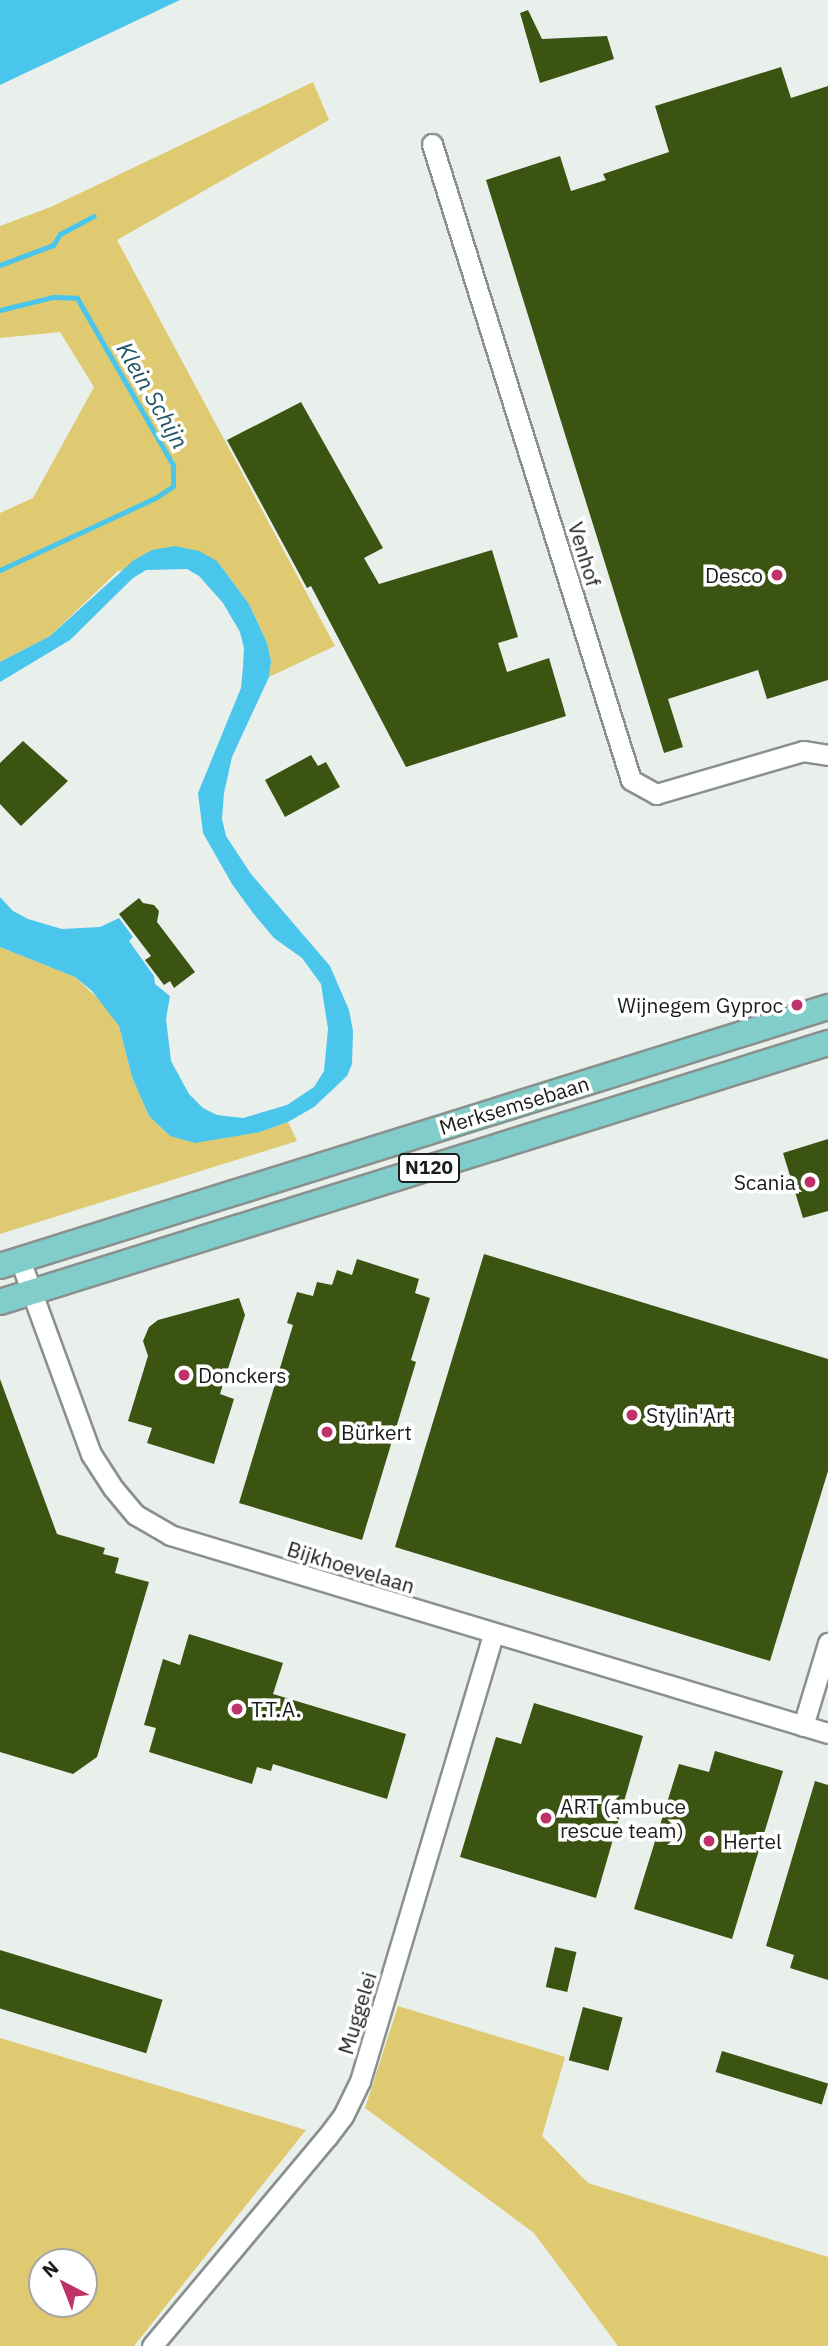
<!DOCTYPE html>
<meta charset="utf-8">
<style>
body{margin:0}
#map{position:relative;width:828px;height:2346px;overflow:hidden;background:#e9f0ec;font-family:"IBM Plex Sans",sans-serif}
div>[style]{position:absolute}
.green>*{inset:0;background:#dfca71}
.water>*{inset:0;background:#4ac5eb}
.stream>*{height:5px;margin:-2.5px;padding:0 2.5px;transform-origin:2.5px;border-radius:2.5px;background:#4ac5eb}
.building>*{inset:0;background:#3b5412;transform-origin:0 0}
.roads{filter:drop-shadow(2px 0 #8a908d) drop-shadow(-2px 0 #8a908d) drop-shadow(0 2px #8a908d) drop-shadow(0 -2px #8a908d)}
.minor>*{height:19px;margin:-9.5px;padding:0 9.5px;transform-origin:9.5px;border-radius:9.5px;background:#fff}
.major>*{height:24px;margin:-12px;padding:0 12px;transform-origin:12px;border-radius:12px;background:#80cdca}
.dots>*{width:19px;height:19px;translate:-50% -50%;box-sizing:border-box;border:4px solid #fff;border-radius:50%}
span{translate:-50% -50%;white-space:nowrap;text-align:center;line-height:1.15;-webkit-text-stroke:7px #fff;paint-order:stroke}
.shield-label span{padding:2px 5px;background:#fff;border:2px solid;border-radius:5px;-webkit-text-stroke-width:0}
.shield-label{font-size:19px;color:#1b1d1c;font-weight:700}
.street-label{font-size:21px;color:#1b1d1c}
.poi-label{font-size:21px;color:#1b1d1c}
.right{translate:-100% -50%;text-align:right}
.left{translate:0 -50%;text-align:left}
.water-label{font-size:23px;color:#225565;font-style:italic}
.north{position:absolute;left:28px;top:2248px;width:70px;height:70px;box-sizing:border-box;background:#fff;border:2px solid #a4a5a4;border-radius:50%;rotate:318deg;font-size:19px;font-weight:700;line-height:28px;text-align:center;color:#1b1d1c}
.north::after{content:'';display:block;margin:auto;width:24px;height:32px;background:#bd3268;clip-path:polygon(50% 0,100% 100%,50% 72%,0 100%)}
</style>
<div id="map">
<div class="green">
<div style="clip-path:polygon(313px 82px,329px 120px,117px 240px,335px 646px,269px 677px,271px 661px,267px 643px,249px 604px,217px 561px,118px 571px,50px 636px,0 662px,0 513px,33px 498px,94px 387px,60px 332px,0 338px,0 226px,53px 206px)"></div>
<div style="clip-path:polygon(0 947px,75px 977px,109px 1009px,119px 1026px,132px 1077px,149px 1116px,170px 1136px,260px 1132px,288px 1122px,297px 1141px,0 1234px)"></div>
<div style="clip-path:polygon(398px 2006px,565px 2057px,542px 2136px,588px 2183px,828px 2257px,828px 2346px,618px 2346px,534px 2233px,365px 2108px)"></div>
<div style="clip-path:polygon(evenodd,0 2038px,306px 2130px,134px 2346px,0 2346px,0 2038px,42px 2262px,84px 2262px,84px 2304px,42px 2304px,42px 2262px)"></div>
</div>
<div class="water">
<div style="clip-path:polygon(0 0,180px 0,0 85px)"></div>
<div style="clip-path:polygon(175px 546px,199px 551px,217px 561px,249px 604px,267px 643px,271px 661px,269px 677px,232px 757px,224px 793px,222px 819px,226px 836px,251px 874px,330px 966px,349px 1010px,353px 1031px,352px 1064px,347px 1076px,314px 1107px,288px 1122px,260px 1132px,195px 1143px,170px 1136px,149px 1116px,132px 1077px,119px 1026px,92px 991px,75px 977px,0 947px,0 897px,13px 911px,28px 919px,62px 929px,100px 927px,119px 918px,133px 937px,129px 941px,154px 976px,155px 984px,170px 996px,166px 1019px,171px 1061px,189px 1094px,203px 1108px,217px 1115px,243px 1118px,287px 1105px,314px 1087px,324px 1071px,328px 1029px,321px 984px,302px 958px,274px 938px,253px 913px,232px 884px,203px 833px,198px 793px,241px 688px,243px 667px,244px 648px,240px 632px,223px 603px,199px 576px,187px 569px,146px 570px,133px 578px,70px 640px,0 682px,0 662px,50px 636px,134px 560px,152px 550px)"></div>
</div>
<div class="stream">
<div style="left:0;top:265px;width:57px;rotate:-20.7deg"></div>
<div style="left:53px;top:245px;width:13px;rotate:-58deg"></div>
<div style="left:60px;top:234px;width:38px;rotate:-28deg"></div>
<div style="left:0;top:310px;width:55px;rotate:-13.8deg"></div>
<div style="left:53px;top:297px;width:24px;rotate:2deg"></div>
<div style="left:77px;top:298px;width:193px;rotate:60.1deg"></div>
<div style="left:173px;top:465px;width:21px;rotate:90deg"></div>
<div style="left:173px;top:486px;width:22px;rotate:146deg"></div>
<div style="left:155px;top:498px;width:171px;rotate:155.1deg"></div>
</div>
<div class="building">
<div style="clip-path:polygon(528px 10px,542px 39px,607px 36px,614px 59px,540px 83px,520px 13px)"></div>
<div style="clip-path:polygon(781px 67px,791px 98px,828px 86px,828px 680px,767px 699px,758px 670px,668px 699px,683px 747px,664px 753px,486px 180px,560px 156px,571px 191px,606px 180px,603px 174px,669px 152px,655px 106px)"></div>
<div style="clip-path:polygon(301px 402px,383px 548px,364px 558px,379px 584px,492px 550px,518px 637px,498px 643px,507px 672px,549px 658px,566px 716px,406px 767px,311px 586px,307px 588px,227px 440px)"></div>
<div style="clip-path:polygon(23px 741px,68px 781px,21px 826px,0 804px,0 763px)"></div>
<div style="clip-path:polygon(311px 755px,318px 766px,326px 762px,340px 787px,285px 817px,265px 780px)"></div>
<div style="clip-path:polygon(139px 898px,143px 903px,154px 905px,159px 911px,157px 922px,195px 972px,174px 988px,170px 981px,164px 985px,145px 960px,151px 956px,119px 914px)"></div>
<div style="clip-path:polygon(828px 1139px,828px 1211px,803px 1218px,783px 1153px)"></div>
<div style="clip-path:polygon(484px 1254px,828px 1359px,828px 1471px,770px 1661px,395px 1547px)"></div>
<div style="clip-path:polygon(357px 1259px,419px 1279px,415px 1293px,430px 1298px,411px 1360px,416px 1362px,362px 1540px,239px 1503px,293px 1325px,287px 1323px,297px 1292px,313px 1296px,317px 1282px,332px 1285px,337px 1270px,352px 1275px)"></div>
<div style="clip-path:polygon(239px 1298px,245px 1315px,220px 1394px,234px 1399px,214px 1464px,147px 1443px,152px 1428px,128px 1421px,148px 1356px,143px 1341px,149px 1327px,158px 1320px)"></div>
<div style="clip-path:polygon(0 1379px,57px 1534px,105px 1548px,103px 1554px,119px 1558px,115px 1573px,149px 1582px,97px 1757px,73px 1774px,0 1752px)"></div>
<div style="clip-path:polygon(189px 1634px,283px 1663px,273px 1694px,406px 1734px,387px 1799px,273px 1764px,271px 1771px,257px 1767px,252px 1784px,149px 1752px,156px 1728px,144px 1725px,163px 1659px,180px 1665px)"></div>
<div style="clip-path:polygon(534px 1703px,643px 1736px,596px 1898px,460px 1857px,496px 1737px,521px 1744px)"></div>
<div style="clip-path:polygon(715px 1751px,783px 1771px,732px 1939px,634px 1909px,679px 1764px,709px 1772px)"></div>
<div style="clip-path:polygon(815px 1781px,828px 1785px,828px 1980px,790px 1968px,794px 1955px,766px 1946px)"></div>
<div style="left:555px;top:1947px;width:22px;height:41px;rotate:13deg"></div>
<div style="left:0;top:1950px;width:170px;height:56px;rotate:17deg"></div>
<div style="left:583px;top:2007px;width:41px;height:55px;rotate:15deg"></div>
<div style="left:722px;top:2051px;width:111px;height:22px;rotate:17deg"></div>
</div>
<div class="roads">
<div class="minor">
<div style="left:432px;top:144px;width:666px;rotate:72.63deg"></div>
<div style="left:631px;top:780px;width:29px;rotate:29deg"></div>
<div style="left:656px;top:794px;width:153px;rotate:-16.3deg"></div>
<div style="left:803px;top:751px;width:25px;rotate:9deg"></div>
<div style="left:20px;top:1260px;width:207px;rotate:69.9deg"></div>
<div style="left:91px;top:1454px;width:40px;rotate:57.1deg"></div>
<div style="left:113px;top:1488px;width:35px;rotate:50deg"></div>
<div style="left:136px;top:1515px;width:39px;rotate:30deg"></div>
<div style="left:170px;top:1535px;width:687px;rotate:16.75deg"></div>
<div style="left:803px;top:1726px;width:87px;rotate:-73.2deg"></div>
<div style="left:152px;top:2346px;width:273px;rotate:-50.1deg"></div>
<div style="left:327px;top:2137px;width:26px;rotate:-53deg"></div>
<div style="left:343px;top:2116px;width:39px;rotate:-64deg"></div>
<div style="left:360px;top:2081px;width:466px;rotate:-73.4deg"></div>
</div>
<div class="major">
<div style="left:0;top:1266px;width:868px;rotate:-17.37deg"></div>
<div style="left:0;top:1302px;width:868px;rotate:-17.37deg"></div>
</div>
</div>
<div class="dots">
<div style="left:777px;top:575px;background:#bd3268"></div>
<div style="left:797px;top:1005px;background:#bd3268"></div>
<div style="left:810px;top:1182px;background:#bd3268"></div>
<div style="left:184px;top:1375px;background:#bd3268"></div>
<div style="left:632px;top:1415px;background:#bd3268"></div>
<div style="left:327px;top:1432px;background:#bd3268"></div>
<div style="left:237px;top:1709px;background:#bd3268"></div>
<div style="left:546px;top:1818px;background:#bd3268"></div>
<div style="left:709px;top:1841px;background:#bd3268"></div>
</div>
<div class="shield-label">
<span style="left:429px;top:1168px">N120</span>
</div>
<div class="street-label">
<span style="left:585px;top:554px;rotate:73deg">Venhof</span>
<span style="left:514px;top:1105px;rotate:-17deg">Merksemsebaan</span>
<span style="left:351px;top:1567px;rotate:17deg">Bijkhoevelaan</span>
<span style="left:357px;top:2013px;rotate:-73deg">Muggelei</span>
</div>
<div class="poi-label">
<span class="right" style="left:763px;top:575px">Desco</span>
<span class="right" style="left:783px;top:1005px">Wijnegem Gyproc</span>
<span class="right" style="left:796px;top:1182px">Scania</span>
<span class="left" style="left:198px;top:1375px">Donckers</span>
<span class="left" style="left:646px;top:1415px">Stylin'Art</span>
<span class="left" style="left:341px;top:1432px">Bürkert</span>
<span class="left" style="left:251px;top:1709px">T.T.A.</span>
<span class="left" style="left:560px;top:1818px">ART (ambuce<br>rescue team)</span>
<span class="left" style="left:723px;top:1841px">Hertel</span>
</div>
<div class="water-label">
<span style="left:153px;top:395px;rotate:60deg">Klein Schijn</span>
</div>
<div class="north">N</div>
</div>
